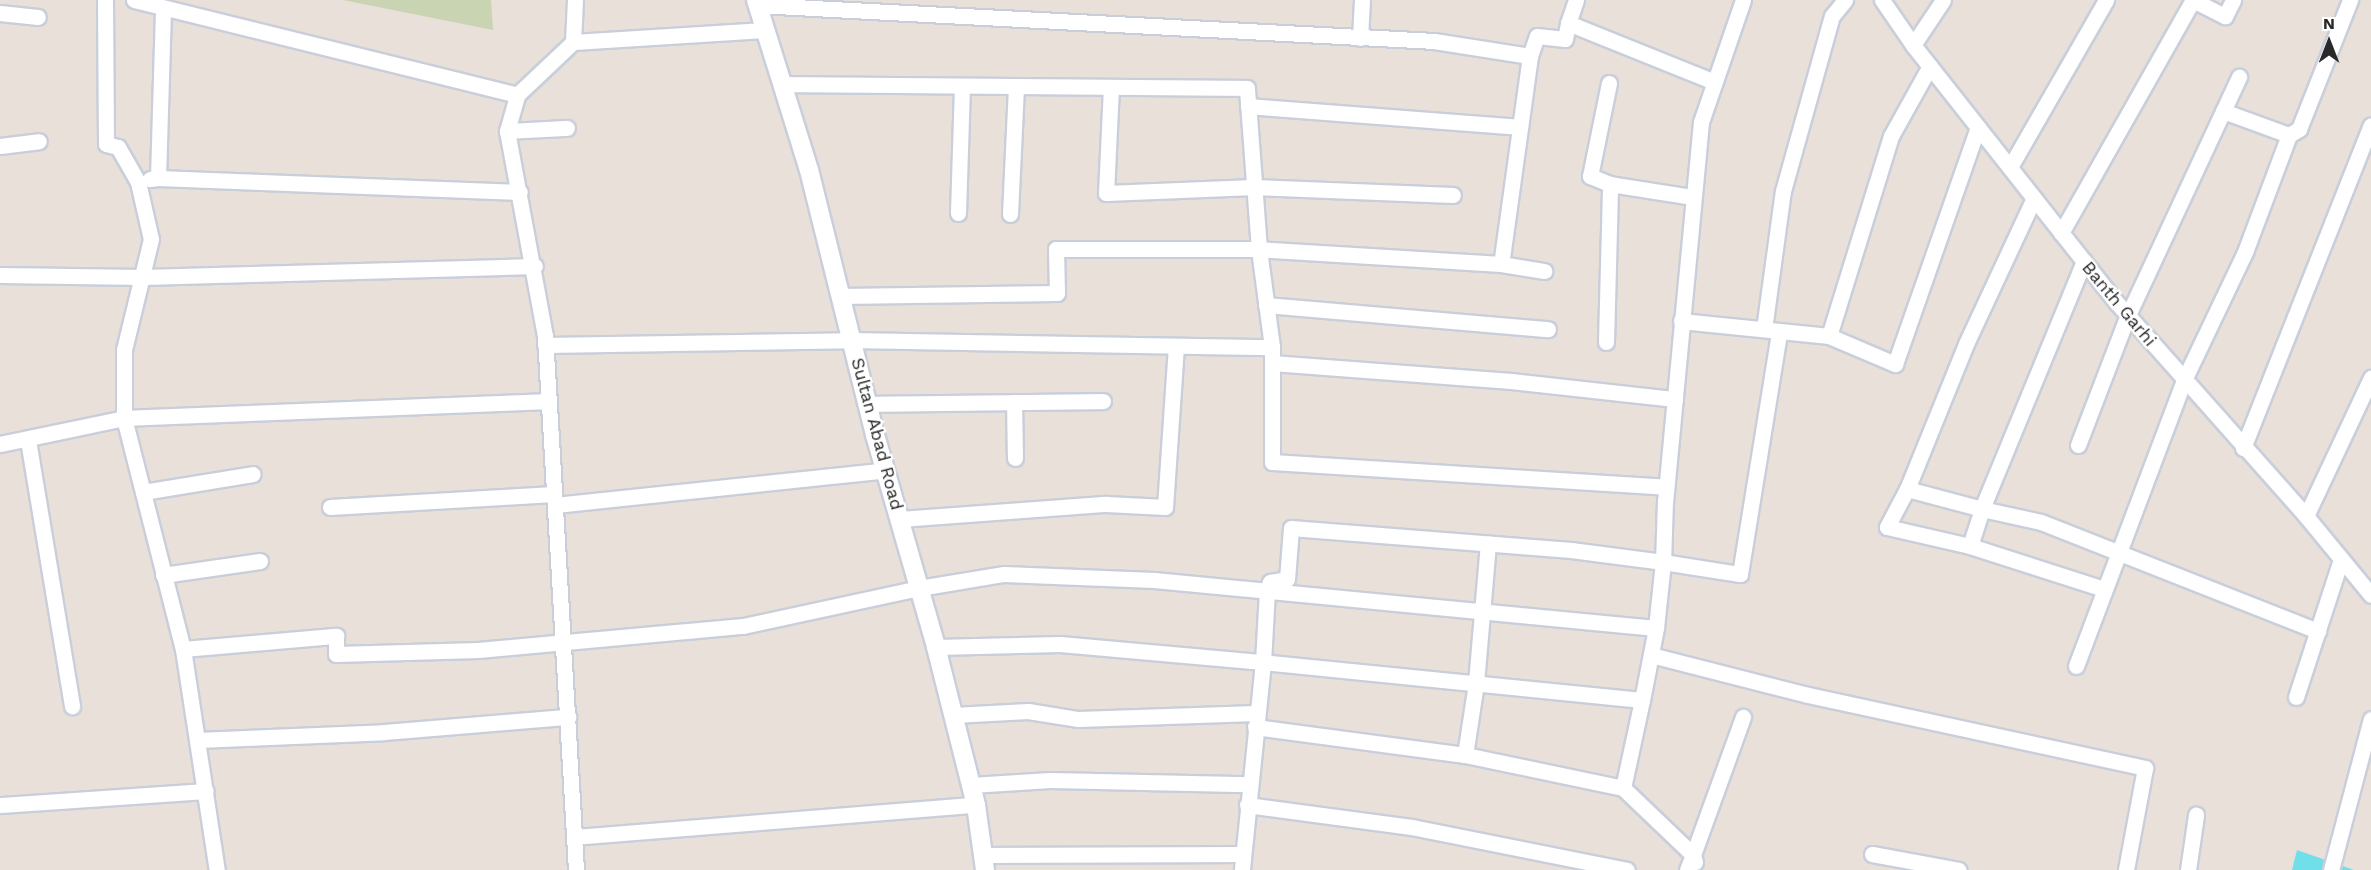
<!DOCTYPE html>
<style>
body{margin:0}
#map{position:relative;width:2371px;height:870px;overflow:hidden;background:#eae0da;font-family:"Work Sans",sans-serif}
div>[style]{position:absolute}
.cemetery>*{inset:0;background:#c8d4b2}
.water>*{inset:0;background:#70dfe9}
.roads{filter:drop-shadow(2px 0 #c9cfda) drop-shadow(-2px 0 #c9cfda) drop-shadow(0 2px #c9cfda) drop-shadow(0 -2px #c9cfda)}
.minor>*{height:15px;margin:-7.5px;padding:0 7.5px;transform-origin:7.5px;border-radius:7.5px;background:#fff}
.tertiary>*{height:18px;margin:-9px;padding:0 9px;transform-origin:9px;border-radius:9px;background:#fff}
span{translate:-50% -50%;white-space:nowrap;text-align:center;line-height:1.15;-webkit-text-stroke:4.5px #fff;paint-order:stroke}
.street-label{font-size:18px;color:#282828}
.north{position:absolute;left:2299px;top:12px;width:60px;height:60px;-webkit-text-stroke:4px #fff;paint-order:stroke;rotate:0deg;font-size:16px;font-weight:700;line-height:24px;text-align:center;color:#282828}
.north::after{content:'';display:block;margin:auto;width:21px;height:27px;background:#282828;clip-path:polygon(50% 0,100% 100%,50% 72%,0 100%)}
</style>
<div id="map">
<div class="cemetery">
<div style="clip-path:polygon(343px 0,491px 0,493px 30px)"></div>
</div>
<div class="water">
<div style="clip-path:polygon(2297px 850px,2354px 870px,2292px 870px)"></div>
</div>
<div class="roads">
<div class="minor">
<div style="left:105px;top:0;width:144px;rotate:89.6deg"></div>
<div style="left:106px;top:144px;width:12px;rotate:14deg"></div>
<div style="left:118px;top:147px;width:40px;rotate:60.3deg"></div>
<div style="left:138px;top:182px;width:58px;rotate:77.2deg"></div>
<div style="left:151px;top:239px;width:114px;rotate:103.7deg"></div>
<div style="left:124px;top:350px;width:68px;rotate:90deg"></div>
<div style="left:124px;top:418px;width:238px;rotate:75.7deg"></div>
<div style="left:183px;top:649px;width:224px;rotate:81.3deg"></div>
<div style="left:134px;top:0;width:395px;rotate:13.9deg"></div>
<div style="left:1576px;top:0;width:24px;rotate:109deg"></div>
<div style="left:1568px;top:23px;width:158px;rotate:21.9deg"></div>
<div style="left:1743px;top:0;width:129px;rotate:109deg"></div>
<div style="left:1701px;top:122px;width:380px;rotate:95.4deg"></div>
<div style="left:1665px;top:500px;width:62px;rotate:91.8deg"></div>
<div style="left:1663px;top:562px;width:66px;rotate:96.1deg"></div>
<div style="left:1656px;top:628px;width:73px;rotate:101deg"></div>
<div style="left:1642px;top:700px;width:381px;rotate:-174.3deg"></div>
<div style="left:1263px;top:662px;width:71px;rotate:-86.8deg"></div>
<div style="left:1267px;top:591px;width:9px;rotate:-72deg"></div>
<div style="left:1270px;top:582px;width:17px;rotate:-10deg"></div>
<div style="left:1287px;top:579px;width:51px;rotate:-85.5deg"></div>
<div style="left:1291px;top:528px;width:281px;rotate:4.5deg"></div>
<div style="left:1571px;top:550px;width:93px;rotate:7.4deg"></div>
<div style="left:1663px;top:562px;width:78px;rotate:8.9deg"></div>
<div style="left:1740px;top:574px;width:244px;rotate:-80.8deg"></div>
<div style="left:1882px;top:0;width:55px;rotate:55.4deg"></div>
<div style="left:1913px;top:45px;width:329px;rotate:51.7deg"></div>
<div style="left:2117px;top:303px;width:285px;rotate:48.4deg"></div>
<div style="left:2306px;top:516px;width:102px;rotate:50.6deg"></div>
<div style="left:757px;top:5px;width:678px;rotate:3.04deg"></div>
<div style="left:1434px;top:41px;width:97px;rotate:8.9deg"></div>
<div style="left:1530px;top:56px;width:210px;rotate:97.9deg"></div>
<div style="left:1501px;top:264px;width:242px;rotate:-176.5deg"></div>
<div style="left:1259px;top:249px;width:161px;rotate:-94.3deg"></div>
<div style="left:1247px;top:88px;width:465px;rotate:-179.5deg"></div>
<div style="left:0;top:13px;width:38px;rotate:6deg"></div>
<div style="left:1360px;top:38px;width:38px;rotate:-87deg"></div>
<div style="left:573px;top:42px;width:42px;rotate:-87.3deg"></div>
<div style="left:1913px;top:45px;width:54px;rotate:-56.3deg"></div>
<div style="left:1530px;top:56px;width:21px;rotate:-71deg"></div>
<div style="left:1537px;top:36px;width:28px;rotate:6deg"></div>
<div style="left:1565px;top:39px;width:16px;rotate:-79deg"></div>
<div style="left:1930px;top:66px;width:80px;rotate:119.1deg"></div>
<div style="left:1891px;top:136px;width:209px;rotate:107.2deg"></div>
<div style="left:1829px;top:336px;width:72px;rotate:23deg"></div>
<div style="left:1895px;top:364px;width:251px;rotate:-70.7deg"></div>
<div style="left:1609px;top:83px;width:95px;rotate:101.5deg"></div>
<div style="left:1590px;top:176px;width:22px;rotate:22deg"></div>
<div style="left:1610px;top:184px;width:83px;rotate:9deg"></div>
<div style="left:1111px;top:87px;width:106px;rotate:92.7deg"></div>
<div style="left:1106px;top:193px;width:148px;rotate:-2.3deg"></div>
<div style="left:1254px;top:187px;width:199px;rotate:2.3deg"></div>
<div style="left:1248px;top:106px;width:273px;rotate:4.4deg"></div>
<div style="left:2223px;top:111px;width:70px;rotate:20deg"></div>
<div style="left:507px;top:131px;width:60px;rotate:-2.9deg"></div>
<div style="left:0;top:146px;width:39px;rotate:-7deg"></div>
<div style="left:2010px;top:167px;width:193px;rotate:-60.1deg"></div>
<div style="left:158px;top:178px;width:362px;rotate:2.2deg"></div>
<div style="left:150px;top:179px;width:8px;rotate:-7deg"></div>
<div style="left:158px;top:178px;width:169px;rotate:-88.3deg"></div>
<div style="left:2034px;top:198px;width:161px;rotate:115deg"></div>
<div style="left:1966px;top:344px;width:157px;rotate:112.1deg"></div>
<div style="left:1907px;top:489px;width:78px;rotate:14.9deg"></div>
<div style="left:1982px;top:509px;width:39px;rotate:108deg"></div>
<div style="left:1970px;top:546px;width:141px;rotate:17.8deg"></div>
<div style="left:958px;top:213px;width:127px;rotate:-88.2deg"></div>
<div style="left:1010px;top:214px;width:128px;rotate:-87.3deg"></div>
<div style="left:2061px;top:233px;width:268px;rotate:-60.5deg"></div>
<div style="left:2193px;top:0;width:36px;rotate:27deg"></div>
<div style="left:2225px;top:16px;width:18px;rotate:-63deg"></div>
<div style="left:2084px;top:261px;width:268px;rotate:112.4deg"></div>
<div style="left:1982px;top:509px;width:60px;rotate:12.4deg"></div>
<div style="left:2041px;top:522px;width:298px;rotate:21.5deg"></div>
<div style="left:1501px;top:264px;width:44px;rotate:9.2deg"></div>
<div style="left:0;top:275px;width:143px;rotate:0.8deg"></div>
<div style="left:143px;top:277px;width:392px;rotate:-1.6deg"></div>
<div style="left:1266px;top:305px;width:283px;rotate:4.9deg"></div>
<div style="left:1681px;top:321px;width:149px;rotate:5.8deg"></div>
<div style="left:1764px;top:329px;width:139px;rotate:-82.2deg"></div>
<div style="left:1783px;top:191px;width:182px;rotate:-74.4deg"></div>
<div style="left:1832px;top:16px;width:21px;rotate:-51deg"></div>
<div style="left:1606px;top:342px;width:158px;rotate:-88.5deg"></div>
<div style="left:545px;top:345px;width:306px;rotate:-0.9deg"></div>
<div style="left:851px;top:340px;width:421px;rotate:1deg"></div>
<div style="left:1272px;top:347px;width:99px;rotate:-97.6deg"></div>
<div style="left:1259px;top:249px;width:203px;rotate:180deg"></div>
<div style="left:1056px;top:249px;width:44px;rotate:88.7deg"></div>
<div style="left:1057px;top:293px;width:217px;rotate:179.2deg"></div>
<div style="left:1272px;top:347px;width:115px;rotate:90deg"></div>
<div style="left:1272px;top:462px;width:395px;rotate:3.6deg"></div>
<div style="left:1272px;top:363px;width:240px;rotate:4.3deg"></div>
<div style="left:1511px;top:381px;width:165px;rotate:6.3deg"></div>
<div style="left:1014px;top:402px;width:56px;rotate:89deg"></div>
<div style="left:867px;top:404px;width:236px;rotate:-0.7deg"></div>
<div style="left:28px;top:440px;width:270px;rotate:80.6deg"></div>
<div style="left:0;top:444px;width:127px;rotate:-11.8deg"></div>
<div style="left:124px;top:418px;width:425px;rotate:-2.3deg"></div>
<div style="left:2078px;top:445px;width:139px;rotate:-69deg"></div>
<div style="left:2128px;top:315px;width:263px;rotate:-65deg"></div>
<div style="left:2243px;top:448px;width:347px;rotate:-68.4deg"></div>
<div style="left:1907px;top:489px;width:43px;rotate:117.8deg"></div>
<div style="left:1887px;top:527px;width:85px;rotate:12.9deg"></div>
<div style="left:143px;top:492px;width:111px;rotate:-9.3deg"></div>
<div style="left:555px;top:505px;width:333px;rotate:-6deg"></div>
<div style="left:330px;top:507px;width:224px;rotate:-3.3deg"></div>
<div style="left:2306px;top:516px;width:153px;rotate:-64.8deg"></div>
<div style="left:900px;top:519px;width:207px;rotate:-4.2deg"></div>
<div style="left:1106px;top:504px;width:59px;rotate:2.9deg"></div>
<div style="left:1165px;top:507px;width:161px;rotate:-86.1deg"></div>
<div style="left:163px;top:575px;width:98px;rotate:-8.2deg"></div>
<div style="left:936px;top:647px;width:124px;rotate:-1.4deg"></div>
<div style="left:1060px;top:644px;width:204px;rotate:5.1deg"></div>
<div style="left:1263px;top:662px;width:209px;rotate:95.8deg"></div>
<div style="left:183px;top:649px;width:154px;rotate:-4.9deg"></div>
<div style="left:336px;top:636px;width:18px;rotate:90deg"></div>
<div style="left:336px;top:654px;width:142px;rotate:-1.6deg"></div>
<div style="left:478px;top:650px;width:266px;rotate:-5.2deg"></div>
<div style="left:743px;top:626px;width:180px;rotate:-12.2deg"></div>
<div style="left:919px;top:588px;width:86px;rotate:-9.4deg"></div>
<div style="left:1004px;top:574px;width:150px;rotate:2.3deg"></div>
<div style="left:1154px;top:580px;width:504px;rotate:5.46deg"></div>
<div style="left:1651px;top:655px;width:162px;rotate:14.3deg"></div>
<div style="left:1808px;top:695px;width:345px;rotate:12.2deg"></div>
<div style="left:2145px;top:768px;width:104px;rotate:100.6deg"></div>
<div style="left:2076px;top:666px;width:306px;rotate:-69.3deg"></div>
<div style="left:2184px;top:380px;width:142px;rotate:-64.5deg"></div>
<div style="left:2245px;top:252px;width:125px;rotate:-69.4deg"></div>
<div style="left:2289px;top:135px;width:12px;rotate:-31deg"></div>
<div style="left:2299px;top:129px;width:139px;rotate:-68.4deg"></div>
<div style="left:2296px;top:697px;width:145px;rotate:-71.9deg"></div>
<div style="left:953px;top:715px;width:75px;rotate:-3.1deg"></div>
<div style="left:1028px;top:711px;width:51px;rotate:9.1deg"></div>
<div style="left:1078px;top:719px;width:178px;rotate:-1.9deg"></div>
<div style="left:1255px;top:727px;width:212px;rotate:7.6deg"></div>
<div style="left:1465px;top:755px;width:161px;rotate:11.8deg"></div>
<div style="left:1623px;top:788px;width:97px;rotate:43.7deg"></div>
<div style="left:1693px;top:855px;width:16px;rotate:112deg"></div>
<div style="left:197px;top:740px;width:187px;rotate:-2.4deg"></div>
<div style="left:384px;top:732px;width:185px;rotate:-4.7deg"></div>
<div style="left:1465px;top:755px;width:73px;rotate:-81.3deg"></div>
<div style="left:1476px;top:683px;width:140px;rotate:-85.1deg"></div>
<div style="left:971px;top:785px;width:79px;rotate:-3.6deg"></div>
<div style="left:1050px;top:780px;width:199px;rotate:1.2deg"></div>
<div style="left:1623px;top:788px;width:90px;rotate:-77.8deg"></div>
<div style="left:0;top:805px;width:206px;rotate:-3.9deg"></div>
<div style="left:1247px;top:805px;width:166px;rotate:7.6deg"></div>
<div style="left:1412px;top:827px;width:219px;rotate:11.3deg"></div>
<div style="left:574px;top:837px;width:403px;rotate:-4.6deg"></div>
<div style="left:1872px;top:854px;width:88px;rotate:10.4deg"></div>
<div style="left:983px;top:855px;width:259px;rotate:-0.2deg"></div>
<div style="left:1695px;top:862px;width:7px;rotate:-106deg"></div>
<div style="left:1693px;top:855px;width:147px;rotate:-70.1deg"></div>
<div style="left:576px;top:870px;width:535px;rotate:-93.32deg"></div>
<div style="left:545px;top:336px;width:208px;rotate:-100.5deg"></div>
<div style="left:507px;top:131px;width:37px;rotate:-74deg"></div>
<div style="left:517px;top:95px;width:77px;rotate:-43.4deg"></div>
<div style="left:573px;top:42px;width:192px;rotate:-3.6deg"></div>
<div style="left:2188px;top:870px;width:56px;rotate:-81.7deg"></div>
<div style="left:2331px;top:870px;width:156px;rotate:-75.2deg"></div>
</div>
<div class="tertiary">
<div style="left:756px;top:0;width:178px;rotate:72.7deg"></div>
<div style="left:809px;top:170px;width:273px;rotate:76deg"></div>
<div style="left:875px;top:435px;width:221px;rotate:73.9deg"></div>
<div style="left:936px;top:647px;width:163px;rotate:75.8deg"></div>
<div style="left:976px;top:805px;width:66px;rotate:82.1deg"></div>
</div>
</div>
<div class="street-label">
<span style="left:2119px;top:304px;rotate:50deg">Banth Garhi</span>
<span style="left:877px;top:434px;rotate:75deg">Sultan Abad Road</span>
</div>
<div class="north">N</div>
</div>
